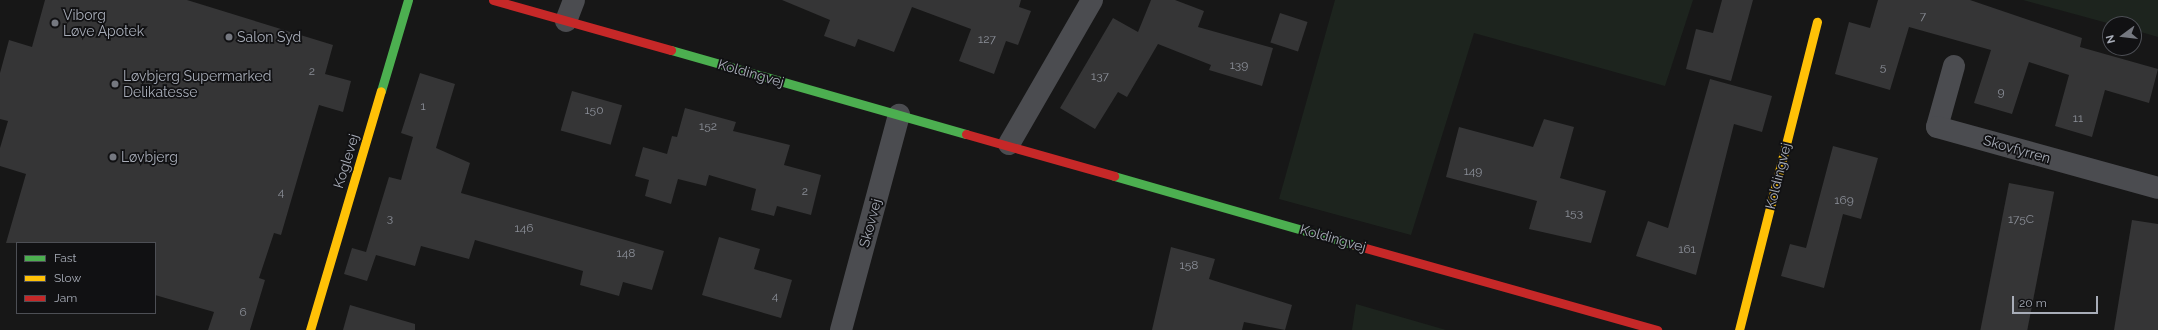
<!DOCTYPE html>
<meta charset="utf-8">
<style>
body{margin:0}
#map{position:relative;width:2158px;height:330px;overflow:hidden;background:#171717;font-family:Raleway,sans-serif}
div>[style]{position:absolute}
.green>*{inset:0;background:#1d241e}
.building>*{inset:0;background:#353536;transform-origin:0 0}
.street>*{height:22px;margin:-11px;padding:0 11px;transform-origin:11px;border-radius:11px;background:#4b4c50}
.fast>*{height:9px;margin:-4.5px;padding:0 4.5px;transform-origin:4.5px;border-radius:4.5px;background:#4caf50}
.slow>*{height:9px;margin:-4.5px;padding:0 4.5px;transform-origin:4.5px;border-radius:4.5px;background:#ffc107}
.jam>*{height:9px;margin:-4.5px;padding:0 4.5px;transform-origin:4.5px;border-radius:4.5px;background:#c62828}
.dots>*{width:11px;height:11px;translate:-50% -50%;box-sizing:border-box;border:2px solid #111113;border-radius:50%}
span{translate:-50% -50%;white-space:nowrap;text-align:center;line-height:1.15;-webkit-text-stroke:3.5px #111113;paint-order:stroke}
.number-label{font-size:12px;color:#8b8f98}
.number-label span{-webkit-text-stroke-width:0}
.poi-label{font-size:14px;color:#a8adb8}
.left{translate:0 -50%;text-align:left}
.street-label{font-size:14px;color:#a8adb8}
.legend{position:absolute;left:16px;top:242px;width:140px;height:72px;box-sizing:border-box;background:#111113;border:1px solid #4d4f55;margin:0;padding:5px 7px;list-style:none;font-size:12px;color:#a8adb8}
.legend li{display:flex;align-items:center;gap:8px;height:20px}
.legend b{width:20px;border:1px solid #4d4f55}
.north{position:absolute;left:2102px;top:16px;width:40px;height:40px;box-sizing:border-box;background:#111113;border:1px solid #4d4f55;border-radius:50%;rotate:255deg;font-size:11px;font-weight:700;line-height:16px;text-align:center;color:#a8adb8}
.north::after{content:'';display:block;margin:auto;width:14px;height:18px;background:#757880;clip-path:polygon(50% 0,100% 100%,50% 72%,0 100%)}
.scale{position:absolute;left:2012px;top:296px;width:86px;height:18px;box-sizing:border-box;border:2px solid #a8adb8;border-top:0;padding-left:5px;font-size:12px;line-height:14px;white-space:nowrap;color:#a8adb8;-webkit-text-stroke:3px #111113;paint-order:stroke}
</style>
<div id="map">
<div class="green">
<div style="clip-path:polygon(1335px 0,1693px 0,1665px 86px,1474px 33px,1411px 235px,1279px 199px)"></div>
<div style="clip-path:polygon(2023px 0,2158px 0,2158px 37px,2134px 30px,2134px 24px,2111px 24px)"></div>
<div style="clip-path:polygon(1356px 304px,1446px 330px,1352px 330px)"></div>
</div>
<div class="building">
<div style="clip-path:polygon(45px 0,187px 0,333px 45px,325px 74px,351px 81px,343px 112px,319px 105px,281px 235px,274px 233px,259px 278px,265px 280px,250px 330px,208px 330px,214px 312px,155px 295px,155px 243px,6px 243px,26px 174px,0 166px,0 148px,8px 121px,0 119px,0 73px,9px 40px,32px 47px)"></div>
<div style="clip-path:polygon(782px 0,1021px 0,1019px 7px,1031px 11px,1018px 45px,1006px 41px,994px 74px,959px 61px,971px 29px,912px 7px,894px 52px,858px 39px,855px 47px,824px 36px,830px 20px)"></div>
<div style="clip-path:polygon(1151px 0,1175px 0,1204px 11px,1198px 27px,1273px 48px,1262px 86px,1209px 70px,1211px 65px,1158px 44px,1127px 97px,1118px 92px,1095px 129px,1060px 108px,1113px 18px,1138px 32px)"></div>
<div style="clip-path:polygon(1722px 0,1753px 0,1731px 81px,1686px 69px,1696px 29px,1713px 33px)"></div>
<div style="clip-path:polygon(1878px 0,1970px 0,2082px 38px,2080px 47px,2158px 69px,2149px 103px,2105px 90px,2092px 137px,2055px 126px,2069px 75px,2029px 62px,2012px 114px,1974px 103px,1991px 50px,1909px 27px,1890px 90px,1835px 74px,1849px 22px,1870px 28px)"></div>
<div style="left:1280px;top:13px;width:29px;height:31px;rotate:18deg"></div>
<div style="clip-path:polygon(420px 73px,455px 84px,436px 148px,470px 163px,461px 193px,664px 251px,652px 290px,623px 282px,619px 296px,580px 285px,583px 271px,475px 240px,469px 259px,421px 246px,415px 266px,376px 255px,367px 281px,344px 274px,352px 248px,366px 252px,389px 177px,401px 180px,413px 137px,401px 133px)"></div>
<div style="clip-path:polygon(1710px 79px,1772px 96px,1762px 132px,1734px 124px,1696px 275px,1636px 256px,1648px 221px,1668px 228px)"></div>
<div style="left:572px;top:91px;width:52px;height:41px;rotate:16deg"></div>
<div style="clip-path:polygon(685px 108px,736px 122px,733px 131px,790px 145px,784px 165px,821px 175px,811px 215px,777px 206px,774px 216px,751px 210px,756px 189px,709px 175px,706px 186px,678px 179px,671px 204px,645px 196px,649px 180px,635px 176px,643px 147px,667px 154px,672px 136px,677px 137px)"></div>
<div style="clip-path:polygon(1544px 119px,1574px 127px,1560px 178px,1606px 191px,1591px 243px,1529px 229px,1537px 201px,1446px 177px,1459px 127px,1533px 147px)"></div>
<div style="clip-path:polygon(1833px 146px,1878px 158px,1861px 219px,1843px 214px,1824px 288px,1781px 276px,1790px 244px,1806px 248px)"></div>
<div style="left:2009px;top:183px;width:46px;height:150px;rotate:11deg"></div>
<div style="clip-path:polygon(2132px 220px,2158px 224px,2158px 330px,2114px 330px)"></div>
<div style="clip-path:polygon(719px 237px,760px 249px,754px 269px,792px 280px,781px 318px,702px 295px)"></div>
<div style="clip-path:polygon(1171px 247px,1215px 259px,1209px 279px,1292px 305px,1285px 330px,1244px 322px,1242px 330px,1152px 330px)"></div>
<div style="clip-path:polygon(350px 305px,415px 324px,415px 330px,343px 330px)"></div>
</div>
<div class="street">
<div style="left:566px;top:21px;width:22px;rotate:-69deg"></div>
<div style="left:1954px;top:66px;width:63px;rotate:105.6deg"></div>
<div style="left:1937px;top:127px;width:229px;rotate:15.4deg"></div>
<div style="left:1009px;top:144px;width:166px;rotate:-60deg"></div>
<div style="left:841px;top:330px;width:223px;rotate:-74.9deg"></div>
</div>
<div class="fast">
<div style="left:671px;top:50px;width:307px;rotate:15.9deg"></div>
<div style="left:381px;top:91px;width:95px;rotate:-73.5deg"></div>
<div style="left:1114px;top:176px;width:251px;rotate:16deg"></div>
</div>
<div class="slow">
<div style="left:310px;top:330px;width:249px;rotate:-73.5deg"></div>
<div style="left:1739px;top:330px;width:318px;rotate:-75.8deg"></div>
</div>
<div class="jam">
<div style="left:493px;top:0;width:185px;rotate:15.7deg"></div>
<div style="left:966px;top:134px;width:154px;rotate:15.8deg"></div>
<div style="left:1355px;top:245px;width:314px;rotate:15.7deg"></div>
</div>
<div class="dots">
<div style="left:55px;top:23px;background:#757880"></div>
<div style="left:229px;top:37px;background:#757880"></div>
<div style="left:115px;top:84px;background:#757880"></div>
<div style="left:113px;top:157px;background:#757880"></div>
</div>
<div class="number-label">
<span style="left:1923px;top:17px">7</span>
<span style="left:987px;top:40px">127</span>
<span style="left:1239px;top:66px">139</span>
<span style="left:1883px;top:68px">5</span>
<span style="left:312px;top:72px">2</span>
<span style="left:1100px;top:77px">137</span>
<span style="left:2001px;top:93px">9</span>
<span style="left:423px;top:107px">1</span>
<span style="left:594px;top:111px">150</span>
<span style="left:2078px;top:119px">11</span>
<span style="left:708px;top:127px">152</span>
<span style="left:1473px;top:172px">149</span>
<span style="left:805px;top:192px">2</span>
<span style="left:281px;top:193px">4</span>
<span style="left:1844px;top:201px">169</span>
<span style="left:1574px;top:214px">153</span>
<span style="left:390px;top:219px">3</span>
<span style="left:2021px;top:220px">175C</span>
<span style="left:524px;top:229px">146</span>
<span style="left:1687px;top:250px">161</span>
<span style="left:626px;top:254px">148</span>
<span style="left:1189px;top:266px">158</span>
<span style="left:775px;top:297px">4</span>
<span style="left:243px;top:313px">6</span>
</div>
<div class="poi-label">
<span class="left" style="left:63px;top:23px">Viborg<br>Løve Apotek</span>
<span class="left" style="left:237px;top:37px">Salon Syd</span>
<span class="left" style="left:123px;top:84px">Løvbjerg Supermarked<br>Delikatesse</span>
<span class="left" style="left:121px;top:157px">Løvbjerg</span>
</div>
<div class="street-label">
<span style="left:751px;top:73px;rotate:16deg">Koldingvej</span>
<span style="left:2017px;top:149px;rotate:16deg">Skovfyrren</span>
<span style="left:346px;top:161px;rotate:-73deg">Koglevej</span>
<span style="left:1778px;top:176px;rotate:-76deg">Koldingvej</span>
<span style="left:870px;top:223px;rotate:-75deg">Skovvej</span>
<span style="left:1333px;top:238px;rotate:16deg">Koldingvej</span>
</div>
<ul class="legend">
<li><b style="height:5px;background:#4caf50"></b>Fast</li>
<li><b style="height:5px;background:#ffc107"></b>Slow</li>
<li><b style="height:5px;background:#c62828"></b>Jam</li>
</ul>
<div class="north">N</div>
<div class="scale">20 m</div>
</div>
